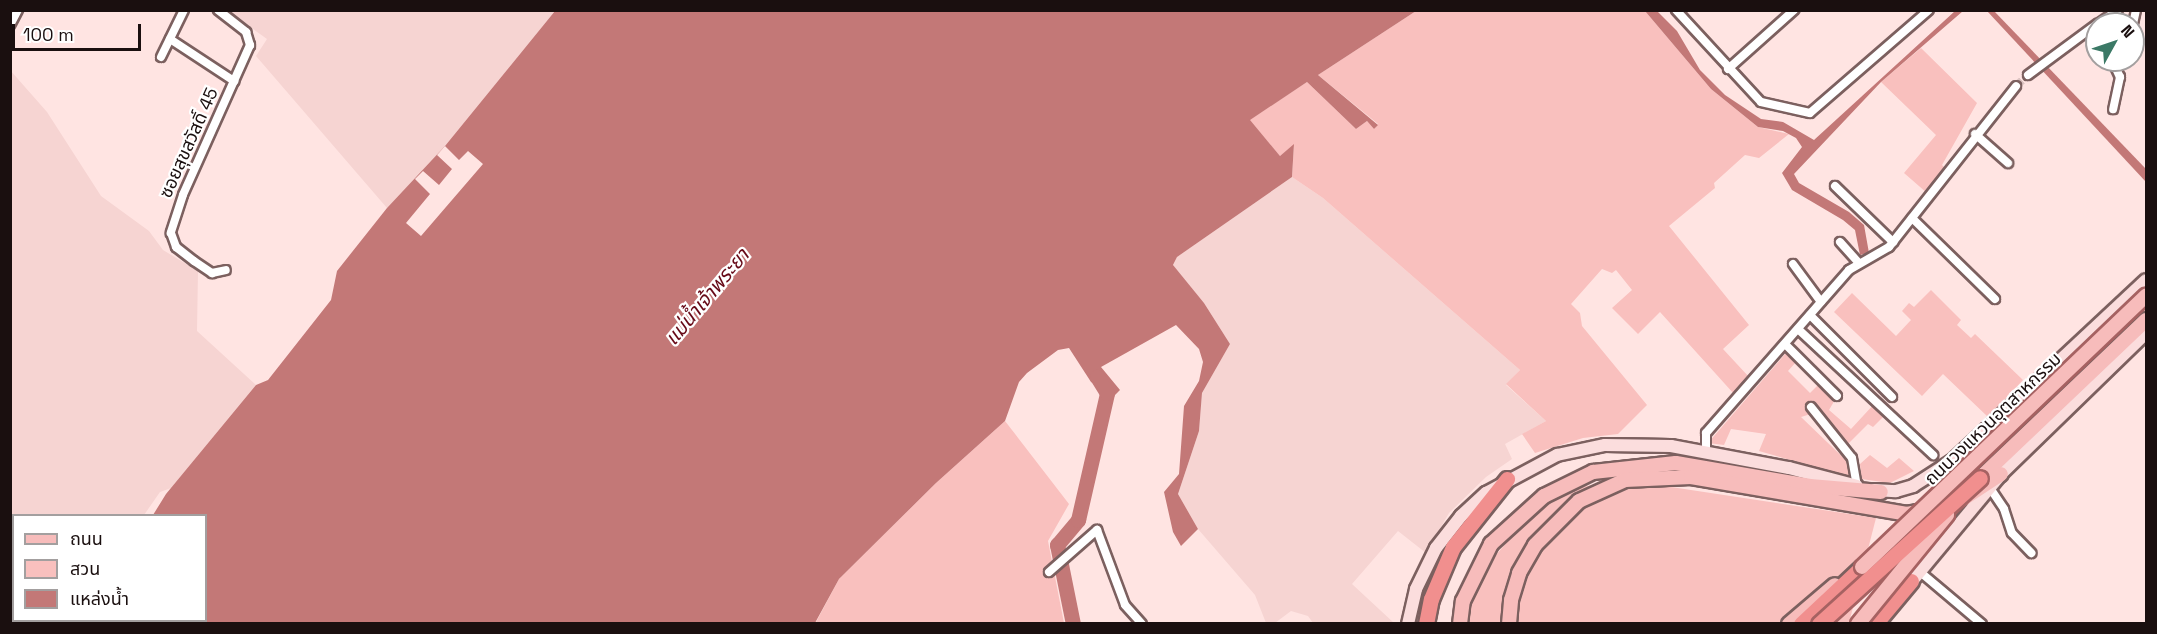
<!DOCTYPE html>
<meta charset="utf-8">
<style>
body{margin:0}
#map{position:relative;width:2157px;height:634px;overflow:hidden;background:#ffe4e2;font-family:"Space Grotesk","Noto Sans Thai",sans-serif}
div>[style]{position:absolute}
.built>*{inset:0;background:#f6d4d2}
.green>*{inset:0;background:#f9c0be}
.water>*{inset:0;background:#c37877}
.pier>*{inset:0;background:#ffe4e2}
.river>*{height:15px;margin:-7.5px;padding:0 7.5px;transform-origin:7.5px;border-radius:7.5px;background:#c37877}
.street-tunnel>*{height:8px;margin-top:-4px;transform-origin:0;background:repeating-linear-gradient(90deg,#ddc4c2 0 8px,transparent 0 12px)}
.roads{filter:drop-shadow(2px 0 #7c605f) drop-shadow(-2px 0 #7c605f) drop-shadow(0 2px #7c605f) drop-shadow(0 -2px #7c605f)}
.street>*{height:8px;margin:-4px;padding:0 4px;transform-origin:4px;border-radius:4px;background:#fff}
.secondary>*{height:12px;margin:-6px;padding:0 6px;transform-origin:6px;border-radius:6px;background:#fbdddd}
.primary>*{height:14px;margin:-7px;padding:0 7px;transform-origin:7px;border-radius:7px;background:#f7bcbb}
.highway>*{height:15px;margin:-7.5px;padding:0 7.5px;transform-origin:7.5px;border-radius:7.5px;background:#f18f8e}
.bridges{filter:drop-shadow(2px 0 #a66262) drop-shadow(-2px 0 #a66262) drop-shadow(0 2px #a66262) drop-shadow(0 -2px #a66262)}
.primary-bridge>*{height:14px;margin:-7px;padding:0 7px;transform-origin:7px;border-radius:7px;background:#f7bcbb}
.highway-bridge>*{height:15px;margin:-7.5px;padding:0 7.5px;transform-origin:7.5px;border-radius:7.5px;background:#f18f8e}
span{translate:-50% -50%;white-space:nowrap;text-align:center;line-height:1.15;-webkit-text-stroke:4.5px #fff;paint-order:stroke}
.street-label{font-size:18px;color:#1a0f0f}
.water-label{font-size:20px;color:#670917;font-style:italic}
.frame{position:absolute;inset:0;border:12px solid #1a0f0f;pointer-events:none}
.legend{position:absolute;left:12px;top:514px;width:195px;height:108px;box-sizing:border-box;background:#fff;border:2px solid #a39f9f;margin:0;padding:8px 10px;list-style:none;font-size:18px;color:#1a0f0f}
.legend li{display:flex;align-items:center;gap:12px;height:30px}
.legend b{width:30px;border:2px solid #a39f9f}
.north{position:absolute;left:2085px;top:12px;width:60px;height:60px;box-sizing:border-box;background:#fff;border:2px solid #a39f9f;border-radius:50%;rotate:50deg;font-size:16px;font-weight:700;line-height:24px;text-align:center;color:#1a0f0f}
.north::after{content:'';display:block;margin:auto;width:21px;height:27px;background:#3b7966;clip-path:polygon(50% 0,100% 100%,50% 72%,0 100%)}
.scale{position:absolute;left:12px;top:24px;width:129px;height:27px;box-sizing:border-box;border:3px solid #1a0f0f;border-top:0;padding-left:8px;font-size:18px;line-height:21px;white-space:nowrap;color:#1a0f0f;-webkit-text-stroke:4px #fff;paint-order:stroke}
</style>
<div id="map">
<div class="built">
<div style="clip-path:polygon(228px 11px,555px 11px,445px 146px,387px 208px,256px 56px,267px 39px)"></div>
<div style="clip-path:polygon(10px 70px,47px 112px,101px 196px,149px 231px,163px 250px,198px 271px,197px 331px,256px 385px,171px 488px,160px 492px,144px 515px,14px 516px,14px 620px,41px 621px,40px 623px,11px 623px)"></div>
<div style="clip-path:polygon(1292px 177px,1323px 198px,1520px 370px,1506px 385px,1546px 421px,1505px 444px,1512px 459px,1486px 477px,1449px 513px,1426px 553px,1398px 531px,1352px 584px,1394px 623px,1313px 623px,1308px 616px,1291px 611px,1275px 623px,1266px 623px,1255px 595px,1198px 529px,1178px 494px,1199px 431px,1202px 393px,1230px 344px,1204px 303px,1173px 266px,1177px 257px)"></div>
</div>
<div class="green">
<div style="clip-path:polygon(1416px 11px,1645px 11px,1711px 89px,1758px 127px,1789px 134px,1759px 158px,1745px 155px,1714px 183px,1715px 188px,1669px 226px,1749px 325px,1723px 349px,1749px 377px,1734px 394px,1660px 312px,1638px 334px,1612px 308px,1632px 290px,1616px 270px,1612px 273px,1602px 269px,1571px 304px,1580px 313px,1582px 326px,1647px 405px,1618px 434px,1583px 438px,1535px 453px,1522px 434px,1546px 421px,1506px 384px,1520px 370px,1323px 198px,1292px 177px,1294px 145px,1280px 156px,1249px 120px,1307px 82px,1356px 129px,1367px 121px,1374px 129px,1378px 124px,1318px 75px)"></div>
<div style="clip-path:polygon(1921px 48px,1977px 103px,1942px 165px,1946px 169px,1927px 193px,1904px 173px,1936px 135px,1881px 82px)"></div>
<div style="clip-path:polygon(1931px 290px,1961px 320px,1957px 325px,1971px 338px,1975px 334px,2023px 380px,1988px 417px,1943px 374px,1922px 396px,1834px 312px,1852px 293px,1896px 336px,1911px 320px,1902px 311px,1909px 303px,1914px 307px)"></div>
<div style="clip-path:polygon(1786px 353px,1796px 362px,1788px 371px,1810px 393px,1820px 383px,1836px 398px,1829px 410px,1851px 429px,1875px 403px,1886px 414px,1873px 427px,1868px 424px,1846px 446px,1817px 412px,1801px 417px,1854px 468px,1853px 478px,1759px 451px,1766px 434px,1731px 429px,1724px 445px,1708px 443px)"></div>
<div style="clip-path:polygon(1005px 421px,1069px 504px,1048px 541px,1064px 623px,815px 624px,839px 579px,936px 483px)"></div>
<div style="clip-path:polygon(1870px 455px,1887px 468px,1899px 458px,1914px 471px,1890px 483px,1861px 479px,1860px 464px)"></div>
<div style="clip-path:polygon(1625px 480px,1876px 518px,1849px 623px,1469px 624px,1471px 584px,1550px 492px)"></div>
</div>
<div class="water">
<div style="clip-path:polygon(555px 11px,1416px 11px,1318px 75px,1378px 125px,1374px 129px,1367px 121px,1356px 129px,1307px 82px,1250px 120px,1280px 156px,1294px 144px,1292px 177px,1177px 257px,1173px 265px,1204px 303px,1230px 344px,1202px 393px,1199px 431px,1178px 494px,1198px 529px,1181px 546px,1173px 532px,1164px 492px,1179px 474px,1184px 406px,1199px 381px,1203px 362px,1199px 349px,1176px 325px,1101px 367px,1120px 390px,1115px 395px,1091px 382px,1069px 348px,1058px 350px,1027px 373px,1019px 382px,1005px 421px,936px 483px,839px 579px,815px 623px,88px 624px,206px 620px,206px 516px,153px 515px,166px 494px,256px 385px,268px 380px,331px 300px,337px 271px,387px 208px,445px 146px)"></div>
<div style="clip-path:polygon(1645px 11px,1657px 11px,1677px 31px,1700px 70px,1725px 95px,1761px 119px,1783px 122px,1814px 140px,1955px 11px,1963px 11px,1881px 82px,1794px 174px,1799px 183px,1849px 212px,1864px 225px,1869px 253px,1860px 255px,1855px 230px,1843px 220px,1792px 190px,1782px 173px,1802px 147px,1796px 138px,1783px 131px,1758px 127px,1711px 89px)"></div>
<div style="clip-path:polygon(1987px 11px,1994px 11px,2146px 169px,2146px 182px)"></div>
</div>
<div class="pier">
<div style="clip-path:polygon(445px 146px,459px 160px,468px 151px,483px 164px,421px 236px,406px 223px,430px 194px,415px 179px,423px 171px,439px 185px,452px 169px,437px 155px)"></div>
</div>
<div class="river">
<div style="left:1073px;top:624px;width:81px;rotate:-101.4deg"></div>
<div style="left:1057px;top:545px;width:33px;rotate:-50deg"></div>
<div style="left:1078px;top:520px;width:130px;rotate:-77.1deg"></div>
<div style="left:1107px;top:393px;width:19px;rotate:-122deg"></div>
</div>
<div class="street-tunnel">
<div style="left:2016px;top:86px;width:16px;rotate:-43deg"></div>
</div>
<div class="roads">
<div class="street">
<div style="left:218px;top:10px;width:36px;rotate:38deg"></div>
<div style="left:246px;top:32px;width:14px;rotate:73deg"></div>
<div style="left:250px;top:45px;width:164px;rotate:114.1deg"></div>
<div style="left:183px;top:195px;width:40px;rotate:108deg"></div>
<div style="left:171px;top:233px;width:15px;rotate:70deg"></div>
<div style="left:176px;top:247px;width:23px;rotate:38deg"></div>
<div style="left:194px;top:261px;width:22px;rotate:34deg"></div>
<div style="left:212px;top:273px;width:14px;rotate:-12deg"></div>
<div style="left:1676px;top:10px;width:125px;rotate:47.3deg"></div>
<div style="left:1761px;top:102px;width:50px;rotate:12.7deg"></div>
<div style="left:1810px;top:113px;width:157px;rotate:-40.9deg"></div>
<div style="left:2098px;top:24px;width:24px;rotate:-35deg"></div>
<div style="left:2133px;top:24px;width:14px;rotate:-78deg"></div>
<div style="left:10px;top:25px;width:17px;rotate:-62deg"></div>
<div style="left:170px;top:39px;width:77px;rotate:33.3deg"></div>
<div style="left:161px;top:57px;width:52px;rotate:-63.9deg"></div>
<div style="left:2112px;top:60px;width:19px;rotate:65deg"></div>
<div style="left:2120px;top:77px;width:33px;rotate:102deg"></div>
<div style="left:1728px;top:69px;width:89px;rotate:-41.8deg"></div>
<div style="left:2028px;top:75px;width:86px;rotate:-36.5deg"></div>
<div style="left:1975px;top:134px;width:44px;rotate:41.3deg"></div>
<div style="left:1835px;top:186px;width:81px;rotate:44deg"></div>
<div style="left:1912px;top:218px;width:116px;rotate:44.3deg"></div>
<div style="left:1840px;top:242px;width:27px;rotate:48deg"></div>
<div style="left:1793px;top:264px;width:47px;rotate:53.6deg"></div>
<div style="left:1810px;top:315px;width:116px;rotate:45deg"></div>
<div style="left:1798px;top:329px;width:185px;rotate:43deg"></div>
<div style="left:1786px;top:345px;width:72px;rotate:45deg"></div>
<div style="left:1811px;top:407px;width:65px;rotate:51.2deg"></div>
<div style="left:1852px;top:458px;width:28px;rotate:80deg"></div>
<div style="left:1706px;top:451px;width:18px;rotate:-90deg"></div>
<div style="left:1706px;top:433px;width:217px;rotate:-48.7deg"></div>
<div style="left:1849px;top:270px;width:46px;rotate:-29.9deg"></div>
<div style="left:1889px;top:247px;width:205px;rotate:-51.7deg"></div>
<div style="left:1990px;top:488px;width:25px;rotate:56deg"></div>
<div style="left:2004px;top:509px;width:25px;rotate:72deg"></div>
<div style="left:2012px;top:533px;width:28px;rotate:46deg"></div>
<div style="left:1919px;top:571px;width:82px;rotate:40.1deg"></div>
<div style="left:1049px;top:572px;width:64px;rotate:-41.2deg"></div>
<div style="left:1097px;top:530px;width:80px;rotate:69.5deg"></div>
<div style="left:1125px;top:605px;width:25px;rotate:48deg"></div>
</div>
<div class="secondary">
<div style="left:1874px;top:490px;width:22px;rotate:3deg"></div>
<div style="left:1896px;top:491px;width:18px;rotate:-16deg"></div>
<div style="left:1913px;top:486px;width:46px;rotate:-32.7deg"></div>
<div style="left:1952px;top:461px;width:265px;rotate:-43deg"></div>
<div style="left:1907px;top:587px;width:147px;rotate:-50.2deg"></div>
<div style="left:2001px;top:474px;width:202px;rotate:-44.2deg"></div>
<div style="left:1408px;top:624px;width:36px;rotate:-77deg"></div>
<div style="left:1416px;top:589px;width:46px;rotate:-64deg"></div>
<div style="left:1436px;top:548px;width:41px;rotate:-52deg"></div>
<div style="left:1461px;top:516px;width:34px;rotate:-43deg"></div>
<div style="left:1486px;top:493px;width:81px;rotate:-28.2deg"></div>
<div style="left:1557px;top:455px;width:49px;rotate:-11.8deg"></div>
<div style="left:1605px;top:445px;width:66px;rotate:0.9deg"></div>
<div style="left:1671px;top:446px;width:120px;rotate:10.6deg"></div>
<div style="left:1789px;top:468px;width:70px;rotate:14.8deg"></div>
</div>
<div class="primary">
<div style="left:1980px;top:478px;width:229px;rotate:-43.6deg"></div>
<div style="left:1460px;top:624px;width:23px;rotate:-83deg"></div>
<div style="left:1463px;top:601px;width:64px;rotate:-63.8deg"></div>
<div style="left:1491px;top:544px;width:72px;rotate:-42.2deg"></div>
<div style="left:1544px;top:496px;width:55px;rotate:-26.1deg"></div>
<div style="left:1593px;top:472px;width:83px;rotate:-6.2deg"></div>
<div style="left:1676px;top:463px;width:136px;rotate:9.7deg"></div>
<div style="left:1810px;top:486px;width:71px;rotate:4.8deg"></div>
<div style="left:1509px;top:624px;width:24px;rotate:-85deg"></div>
<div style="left:1511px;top:600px;width:28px;rotate:-73deg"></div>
<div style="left:1519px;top:573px;width:32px;rotate:-60deg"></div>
<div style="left:1535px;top:545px;width:62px;rotate:-45deg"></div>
<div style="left:1579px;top:501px;width:51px;rotate:-24.5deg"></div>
<div style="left:1625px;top:480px;width:66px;rotate:-2.6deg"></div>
<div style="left:1691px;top:477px;width:219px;rotate:9.7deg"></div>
<div style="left:1907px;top:514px;width:48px;rotate:-10.8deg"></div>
<div style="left:1954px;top:505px;width:56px;rotate:-33.4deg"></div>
<div style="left:1789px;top:624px;width:60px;rotate:-40.3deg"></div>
</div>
<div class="highway">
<div style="left:1426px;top:624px;width:25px;rotate:-79deg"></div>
<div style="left:1431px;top:599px;width:56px;rotate:-67.1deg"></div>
<div style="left:1453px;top:547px;width:87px;rotate:-51.5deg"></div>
<div style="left:1801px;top:624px;width:83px;rotate:-43.1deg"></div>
<div style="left:1875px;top:624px;width:56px;rotate:-50.1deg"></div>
</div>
</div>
<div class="bridges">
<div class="primary-bridge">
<div style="left:1862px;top:567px;width:393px;rotate:-43.7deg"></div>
<div style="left:1858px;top:624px;width:141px;rotate:-50.8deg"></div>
</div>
<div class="highway-bridge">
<div style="left:1819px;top:624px;width:217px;rotate:-42.2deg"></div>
</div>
</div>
<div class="street-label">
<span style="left:189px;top:143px;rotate:-66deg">ซอยสุขสวัสดิ์ 45</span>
<span style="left:1993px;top:419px;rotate:-44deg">ถนนวงแหวนอุตสาหกรรม</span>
</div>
<div class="water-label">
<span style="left:707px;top:297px;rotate:-50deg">แม่น้ำเจ้าพระยา</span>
</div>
<div class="frame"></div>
<ul class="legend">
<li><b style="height:8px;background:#f7bcbb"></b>ถนน</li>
<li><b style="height:16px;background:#f9c0be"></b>สวน</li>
<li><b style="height:16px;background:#c37877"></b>แหล่งน้ำ</li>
</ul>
<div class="north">N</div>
<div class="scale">100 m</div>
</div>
